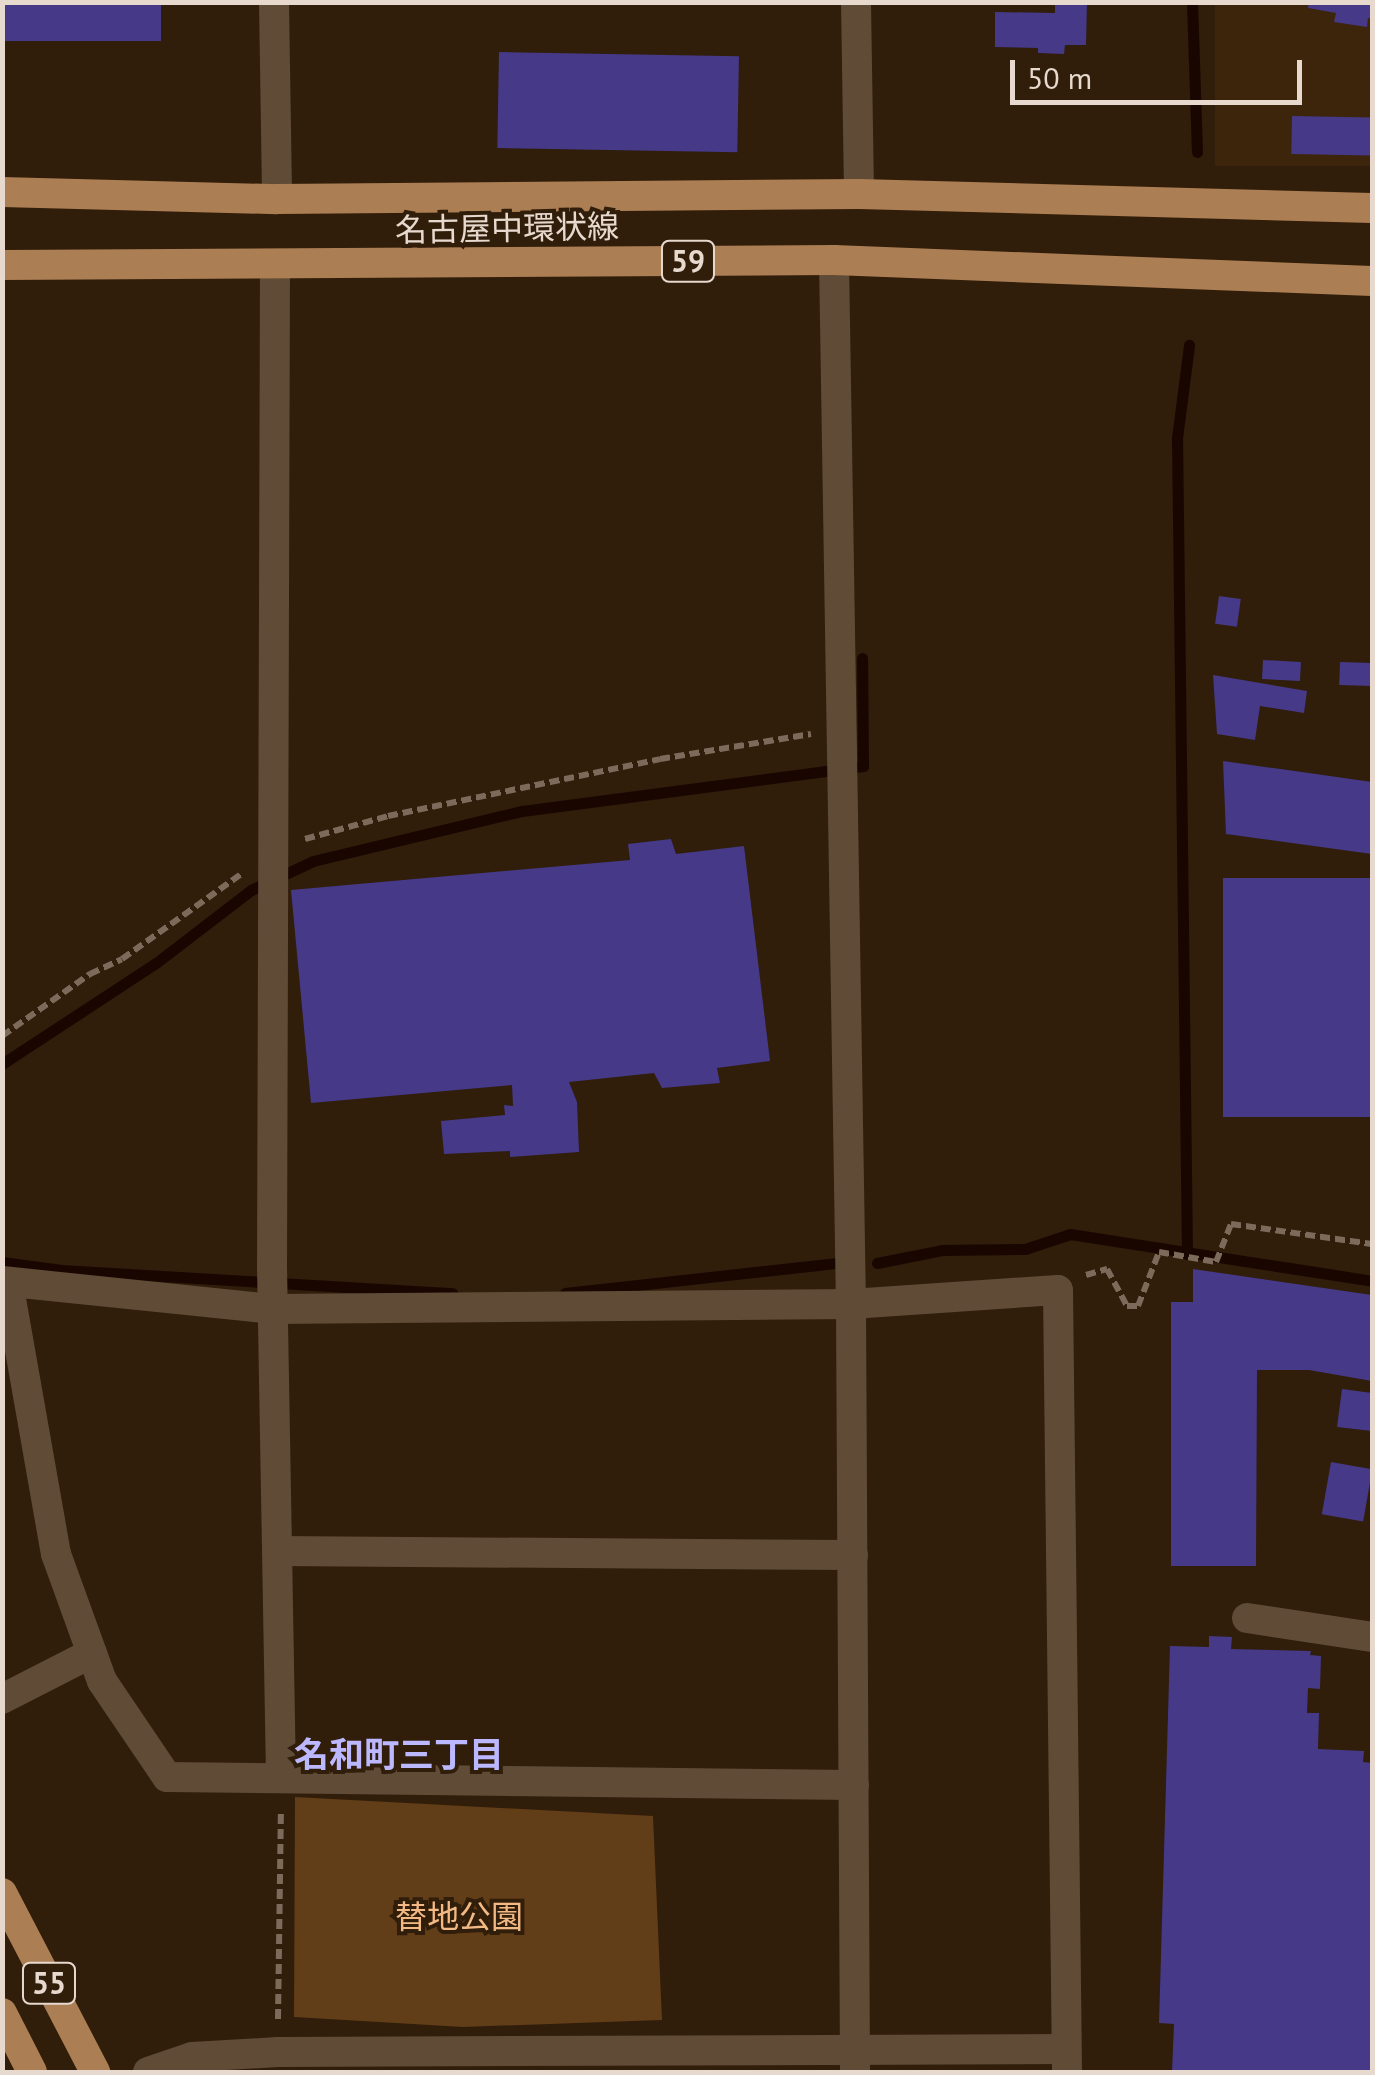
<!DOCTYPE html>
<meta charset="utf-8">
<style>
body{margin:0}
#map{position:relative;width:1375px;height:2075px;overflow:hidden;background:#301d0a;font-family:"PT Sans","Noto Sans JP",sans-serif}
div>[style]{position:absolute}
.built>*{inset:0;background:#3d250c;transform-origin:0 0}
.green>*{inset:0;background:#613d18}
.stream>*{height:11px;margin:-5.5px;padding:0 5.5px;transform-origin:5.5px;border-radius:5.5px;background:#1a0600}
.building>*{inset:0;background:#453988;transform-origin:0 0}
.path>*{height:6px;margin-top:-3px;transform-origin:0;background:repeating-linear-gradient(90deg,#7c6b5b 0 10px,transparent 0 15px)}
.minor>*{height:30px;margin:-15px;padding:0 15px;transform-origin:15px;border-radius:15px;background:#604b37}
.major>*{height:30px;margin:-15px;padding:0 15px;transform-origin:15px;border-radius:15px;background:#ac7e53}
span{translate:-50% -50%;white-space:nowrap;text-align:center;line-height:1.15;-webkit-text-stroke:8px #301d0a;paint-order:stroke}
.shield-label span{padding:2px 8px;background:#301d0a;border:2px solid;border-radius:8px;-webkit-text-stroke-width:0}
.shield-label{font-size:30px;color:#e7d9ce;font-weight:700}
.street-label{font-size:32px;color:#e7d9ce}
.park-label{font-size:32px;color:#f2b985}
.neighbourhood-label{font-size:35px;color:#bbb8ff;font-weight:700}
.frame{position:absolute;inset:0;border:5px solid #e7d9ce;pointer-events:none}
.scale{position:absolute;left:1010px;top:60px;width:292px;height:45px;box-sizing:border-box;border:5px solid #e7d9ce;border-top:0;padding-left:12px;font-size:30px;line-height:35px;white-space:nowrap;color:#e7d9ce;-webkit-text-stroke:8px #301d0a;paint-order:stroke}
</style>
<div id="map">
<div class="built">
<div style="left:1215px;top:3px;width:157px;height:163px"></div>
</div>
<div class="green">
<div style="clip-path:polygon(295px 1797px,653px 1816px,662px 2020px,463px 2027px,294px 2017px)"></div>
</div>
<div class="stream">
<div style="left:1192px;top:2px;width:150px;rotate:88.1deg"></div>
<div style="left:2px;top:1064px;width:184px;rotate:-33.3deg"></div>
<div style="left:156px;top:963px;width:120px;rotate:-37.5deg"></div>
<div style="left:251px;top:890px;width:68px;rotate:-25.1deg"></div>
<div style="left:313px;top:861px;width:215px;rotate:-13.5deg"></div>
<div style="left:522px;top:811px;width:344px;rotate:-7.5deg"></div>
<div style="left:863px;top:766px;width:108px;rotate:-90.5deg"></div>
<div style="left:1187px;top:1254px;width:816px;rotate:-90.7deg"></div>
<div style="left:1177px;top:438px;width:94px;rotate:-82.6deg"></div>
<div style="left:2px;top:1262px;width:60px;rotate:7.7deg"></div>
<div style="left:61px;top:1270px;width:392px;rotate:3.4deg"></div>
<div style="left:877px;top:1263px;width:66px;rotate:-11.3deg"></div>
<div style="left:942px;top:1250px;width:83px;rotate:-0.7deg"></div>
<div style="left:1025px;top:1249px;width:47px;rotate:-18.4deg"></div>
<div style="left:1070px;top:1234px;width:306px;rotate:8.8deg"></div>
<div style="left:565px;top:1293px;width:272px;rotate:-6.3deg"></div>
</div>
<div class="building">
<div style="left:2px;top:2px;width:159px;height:39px"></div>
<div style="clip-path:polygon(1055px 2px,1087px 2px,1086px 45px,1065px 45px,1064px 54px,1038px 53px,1038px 48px,995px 47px,995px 12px,1055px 13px)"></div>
<div style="clip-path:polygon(1309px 2px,1372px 2px,1372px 19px,1368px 18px,1367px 27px,1334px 22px,1336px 13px,1308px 8px)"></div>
<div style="left:499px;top:52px;width:240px;height:96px;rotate:1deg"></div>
<div style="left:1292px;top:116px;width:80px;height:38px;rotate:1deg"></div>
<div style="left:1219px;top:596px;width:22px;height:28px;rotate:8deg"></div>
<div style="left:1263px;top:660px;width:38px;height:19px;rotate:3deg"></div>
<div style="left:1340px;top:662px;width:32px;height:23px;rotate:2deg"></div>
<div style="clip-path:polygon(1213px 675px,1307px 691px,1304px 713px,1260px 706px,1255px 740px,1217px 734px)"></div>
<div style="clip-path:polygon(1223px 761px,1372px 782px,1372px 854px,1226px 834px)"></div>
<div style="clip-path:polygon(671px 839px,676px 854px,744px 846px,770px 1061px,717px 1068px,720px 1083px,662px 1088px,654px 1073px,569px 1082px,577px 1102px,579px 1152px,510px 1157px,510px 1151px,444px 1154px,441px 1121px,505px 1115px,504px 1105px,513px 1106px,512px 1085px,311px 1103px,291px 890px,630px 860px,628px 844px)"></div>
<div style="left:1372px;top:878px;width:239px;height:149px;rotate:90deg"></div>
<div style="clip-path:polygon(1193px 1269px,1372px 1295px,1372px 1381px,1309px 1370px,1257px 1370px,1256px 1566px,1171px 1566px,1171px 1302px,1193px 1302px)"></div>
<div style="clip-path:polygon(1342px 1389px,1372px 1393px,1372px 1431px,1337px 1427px)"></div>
<div style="left:1331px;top:1462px;width:42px;height:53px;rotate:10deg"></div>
<div style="clip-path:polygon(1209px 1636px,1232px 1637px,1231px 1649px,1311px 1651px,1310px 1655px,1321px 1656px,1320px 1689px,1308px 1688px,1307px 1713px,1319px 1713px,1318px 1749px,1364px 1751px,1363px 1762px,1372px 1763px,1372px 2072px,1172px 2072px,1174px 2024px,1159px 2023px,1170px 1646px,1209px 1647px)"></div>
</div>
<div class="path">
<div style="left:305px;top:839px;width:86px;rotate:-15.5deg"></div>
<div style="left:388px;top:816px;width:278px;rotate:-11.8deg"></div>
<div style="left:660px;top:759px;width:153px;rotate:-9.4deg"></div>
<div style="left:2px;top:1036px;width:108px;rotate:-35.2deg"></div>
<div style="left:90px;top:974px;width:35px;rotate:-25deg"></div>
<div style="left:122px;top:959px;width:146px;rotate:-35.5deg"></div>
<div style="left:1086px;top:1275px;width:22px;rotate:-16deg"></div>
<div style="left:1107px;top:1269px;width:42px;rotate:61.6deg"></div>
<div style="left:1127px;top:1306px;width:11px"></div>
<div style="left:1138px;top:1306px;width:58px;rotate:-68.7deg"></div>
<div style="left:1159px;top:1252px;width:58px;rotate:10deg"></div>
<div style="left:1216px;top:1262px;width:41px;rotate:-68.5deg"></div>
<div style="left:1231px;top:1224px;width:142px;rotate:8.1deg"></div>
<div style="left:278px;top:2019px;width:207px;rotate:-89.2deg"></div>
</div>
<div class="minor">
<div style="left:274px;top:2px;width:197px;rotate:89.1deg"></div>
<div style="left:856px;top:2px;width:192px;rotate:89.1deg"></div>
<div style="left:834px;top:260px;width:1044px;rotate:89.07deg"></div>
<div style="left:851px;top:1304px;width:768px;rotate:89.7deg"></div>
<div style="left:275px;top:265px;width:1001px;rotate:90.17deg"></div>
<div style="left:272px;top:1266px;width:509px;rotate:88.99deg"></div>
<div style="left:2px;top:1281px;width:271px;rotate:5.9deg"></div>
<div style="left:272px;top:1309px;width:579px;rotate:-0.49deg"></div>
<div style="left:851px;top:1304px;width:207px;rotate:-3.9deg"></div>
<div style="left:1058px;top:1290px;width:782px;rotate:89.34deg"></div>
<div style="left:8px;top:1282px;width:276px;rotate:80deg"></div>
<div style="left:56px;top:1554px;width:135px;rotate:70.1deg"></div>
<div style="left:102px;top:1681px;width:116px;rotate:55.9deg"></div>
<div style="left:167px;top:1777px;width:687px;rotate:0.67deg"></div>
<div style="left:277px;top:1551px;width:576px;rotate:0.4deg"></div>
<div style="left:1247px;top:1618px;width:126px;rotate:8.6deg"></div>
<div style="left:2px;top:1699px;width:101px;rotate:-27.1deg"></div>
<div style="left:148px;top:2072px;width:46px;rotate:-18.8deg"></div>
<div style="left:192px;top:2057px;width:86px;rotate:-3.3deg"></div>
<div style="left:278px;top:2052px;width:788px;rotate:-0.22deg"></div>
</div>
<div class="major">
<div style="left:2px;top:192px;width:275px;rotate:1.5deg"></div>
<div style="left:277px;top:199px;width:582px;rotate:-0.49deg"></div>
<div style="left:859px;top:194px;width:513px;rotate:1.56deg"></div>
<div style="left:2px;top:265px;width:832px;rotate:-0.34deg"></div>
<div style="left:834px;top:260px;width:538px;rotate:2.24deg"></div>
<div style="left:2px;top:1893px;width:202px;rotate:62.5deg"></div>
<div style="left:2px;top:2013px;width:66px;rotate:63deg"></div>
</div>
<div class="shield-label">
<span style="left:688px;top:261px">59</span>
<span style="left:49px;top:1983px">55</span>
</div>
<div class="street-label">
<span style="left:507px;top:228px;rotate:-1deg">名古屋中環状線</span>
</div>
<div class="park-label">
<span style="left:459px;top:1916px">替地公園</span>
</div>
<div class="neighbourhood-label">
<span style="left:399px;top:1754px">名和町三丁目</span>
</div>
<div class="frame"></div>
<div class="scale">50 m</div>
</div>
